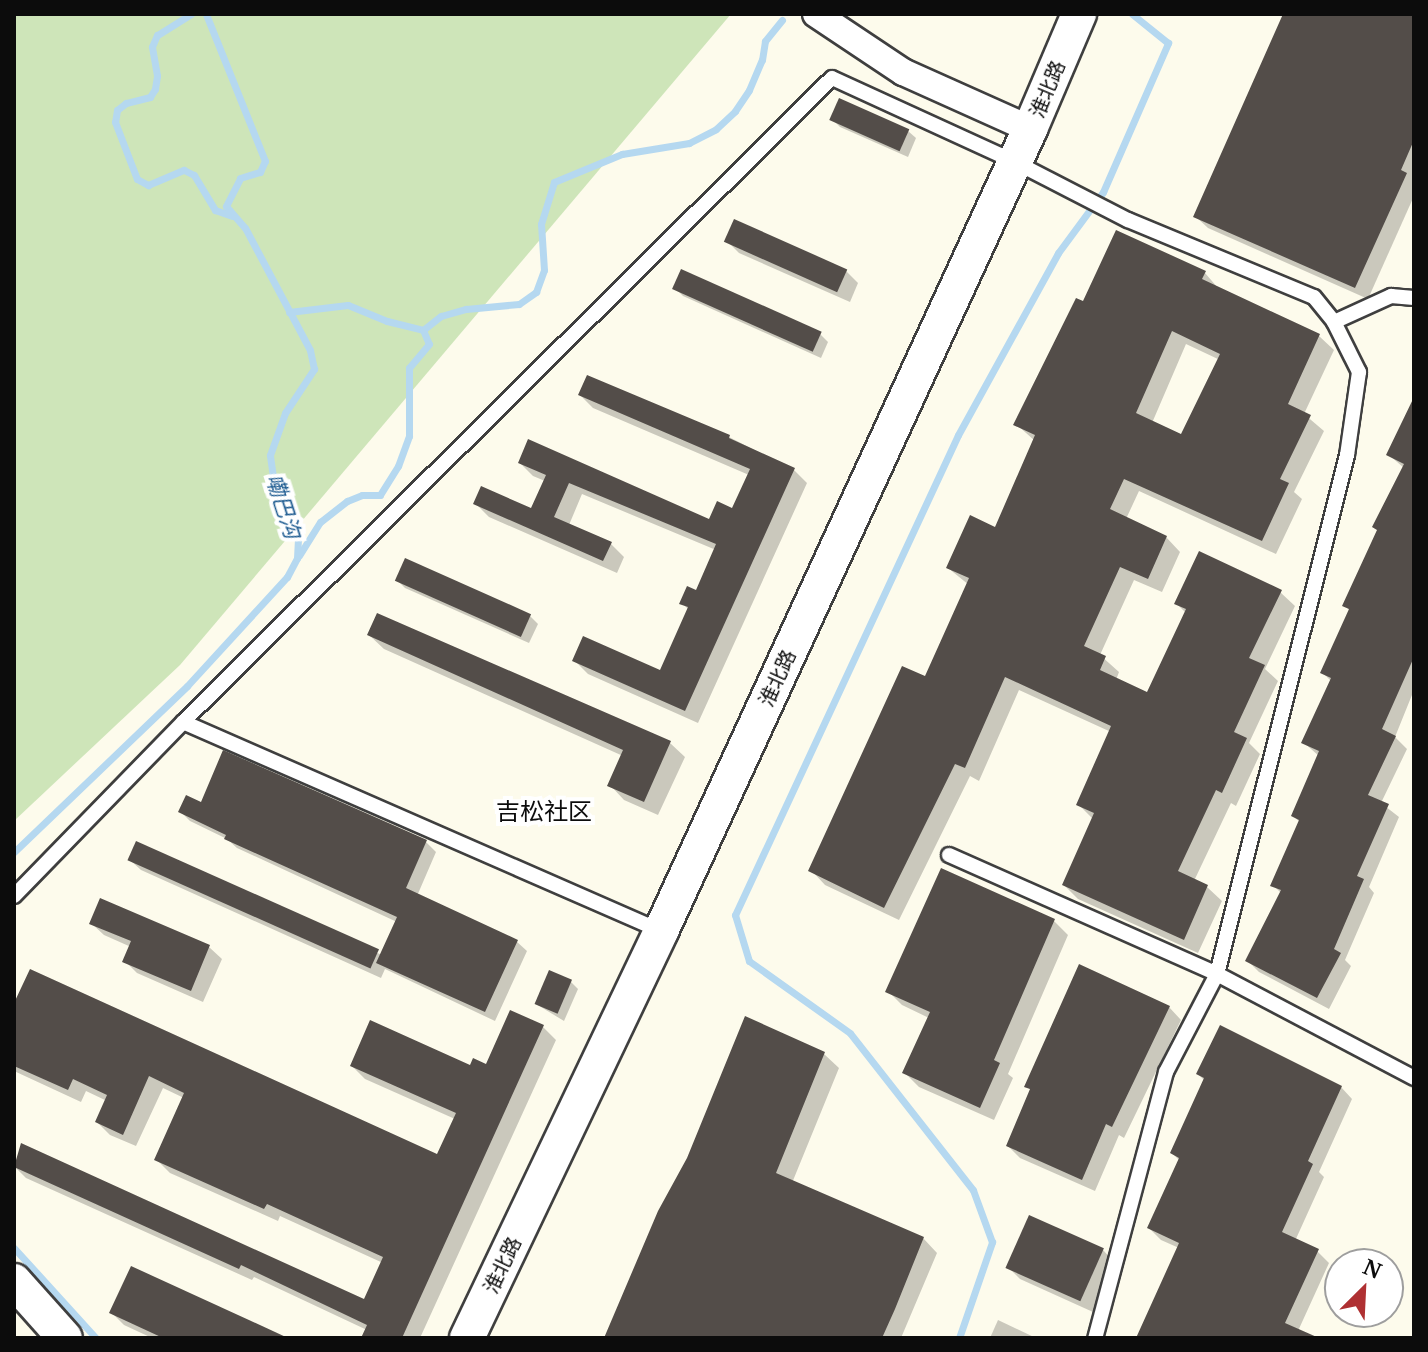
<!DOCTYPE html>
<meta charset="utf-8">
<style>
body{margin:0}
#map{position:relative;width:1428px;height:1352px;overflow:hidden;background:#fdfbec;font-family:"Noto Serif","Noto Sans SC",serif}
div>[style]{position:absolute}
.green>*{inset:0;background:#cee5b9}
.shadow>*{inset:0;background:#0003}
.stream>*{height:7px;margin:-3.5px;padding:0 3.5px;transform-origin:3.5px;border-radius:3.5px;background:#b5d8f0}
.building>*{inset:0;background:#534d49;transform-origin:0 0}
.roads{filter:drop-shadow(2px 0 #3f3f3f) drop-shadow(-2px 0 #3f3f3f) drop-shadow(0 2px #3f3f3f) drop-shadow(0 -2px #3f3f3f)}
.service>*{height:14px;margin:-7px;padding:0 7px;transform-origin:7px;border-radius:7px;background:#fff}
.minor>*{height:26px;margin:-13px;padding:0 13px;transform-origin:13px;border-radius:13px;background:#fff}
.tertiary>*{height:34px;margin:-17px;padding:0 17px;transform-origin:17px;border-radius:17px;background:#fff}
span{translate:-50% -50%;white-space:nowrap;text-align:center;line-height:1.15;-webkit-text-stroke:8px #fff;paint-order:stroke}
.street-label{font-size:20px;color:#0c0c0c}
.water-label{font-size:22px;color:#205d92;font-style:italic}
.quarter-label{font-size:24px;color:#0c0c0c}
.frame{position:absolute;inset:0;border:16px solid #0c0c0c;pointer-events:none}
.north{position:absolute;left:1324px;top:1248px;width:80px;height:80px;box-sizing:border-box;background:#fff;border:2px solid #9e9e9e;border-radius:50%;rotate:24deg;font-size:22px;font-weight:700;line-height:32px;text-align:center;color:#0c0c0c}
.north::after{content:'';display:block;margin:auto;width:28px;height:36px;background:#af3032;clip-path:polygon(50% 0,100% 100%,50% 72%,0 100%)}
</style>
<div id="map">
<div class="green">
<div style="clip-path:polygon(14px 14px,731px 14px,180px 665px,14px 821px)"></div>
</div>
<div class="shadow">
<div style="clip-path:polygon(1285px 14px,1414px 14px,1414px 196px,1368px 299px,1208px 228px,1195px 216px)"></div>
<div style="clip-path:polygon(832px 119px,908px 131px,916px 138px,908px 157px,840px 127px)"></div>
<div style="clip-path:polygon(727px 241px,846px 271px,858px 283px,850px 302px,739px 253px)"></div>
<div style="clip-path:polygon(evenodd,1205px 273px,1218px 288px,1319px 336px,1334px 350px,1304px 414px,1324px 431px,1294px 492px,1302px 499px,1276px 554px,1139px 491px,1126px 519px,1166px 537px,1180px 552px,1162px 592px,1134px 580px,1100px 655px,1119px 672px,1116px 680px,1148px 694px,1186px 613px,1176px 603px,1280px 592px,1295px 606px,1265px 669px,1278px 681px,1249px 743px,1260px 754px,1236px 806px,1231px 803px,1194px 881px,1207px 887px,1222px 901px,1198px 953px,1078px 899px,1064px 885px,1093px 819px,1078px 804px,1111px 732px,1019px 690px,979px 781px,970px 776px,899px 920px,825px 885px,811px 870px,926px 678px,969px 585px,948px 568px,996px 529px,1035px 441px,1016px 424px,1084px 303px,1205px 273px,1186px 344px,1220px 360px,1182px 437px,1152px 423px,1186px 344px)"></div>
<div style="clip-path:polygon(675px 288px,820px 334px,828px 342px,821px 358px,683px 296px)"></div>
<div style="clip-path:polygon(580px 395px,729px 437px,794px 470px,807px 483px,698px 723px,588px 674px,575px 661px,660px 673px,689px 610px,682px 603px,697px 592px,716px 550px,582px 494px,569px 525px,611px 544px,624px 557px,617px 573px,489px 517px,476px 504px,532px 511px,545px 481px,533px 476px,520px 463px,710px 522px,733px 510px,749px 475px,593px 408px)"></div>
<div style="clip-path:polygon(1414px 418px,1414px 690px,1395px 737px,1407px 749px,1381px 803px,1399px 817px,1369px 887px,1374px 893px,1345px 960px,1351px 966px,1329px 1009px,1259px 972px,1247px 960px,1282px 894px,1273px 885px,1300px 822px,1293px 816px,1319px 756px,1303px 742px,1332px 682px,1323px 673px,1350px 611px,1345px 605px,1404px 468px,1389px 455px)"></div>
<div style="clip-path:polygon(397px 580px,530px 616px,538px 624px,529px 643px,405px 588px)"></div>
<div style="clip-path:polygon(378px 616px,670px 743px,685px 757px,658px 815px,624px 800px,610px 785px,623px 756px,384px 649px,369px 635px)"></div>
<div style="clip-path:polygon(202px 804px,426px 842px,436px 852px,417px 896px,516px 941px,527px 951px,495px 1021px,385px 969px,381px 978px,141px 870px,130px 860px,138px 844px,382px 955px,397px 922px,237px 848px,227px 839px,190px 821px,180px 811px)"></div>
<div style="clip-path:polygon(101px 900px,209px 947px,222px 959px,203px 1002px,137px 973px,125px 961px,131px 947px,104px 935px,91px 923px)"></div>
<div style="clip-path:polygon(1054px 921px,1068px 935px,1008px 1074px,1013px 1078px,994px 1120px,919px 1087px,905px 1073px,929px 1018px,902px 1005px,888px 991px)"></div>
<div style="clip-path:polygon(570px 981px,578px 989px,564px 1021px,536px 1004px)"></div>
<div style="clip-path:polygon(1169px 1007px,1181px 1020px,1124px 1138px,1119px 1135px,1095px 1191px,1020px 1158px,1008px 1146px,1032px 1091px,1027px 1086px)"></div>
<div style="clip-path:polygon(14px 1010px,438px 1156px,455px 1119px,365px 1079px,352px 1066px,487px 1066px,543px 1027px,556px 1040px,420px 1338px,363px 1338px,367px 1330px,254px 1277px,252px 1280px,26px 1178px,14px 1166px,22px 1145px,365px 1302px,383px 1263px,280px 1216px,278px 1221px,170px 1173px,157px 1160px,184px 1098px,163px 1088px,136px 1146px,110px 1135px,97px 1122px,107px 1101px,86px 1091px,81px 1102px,14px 1071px)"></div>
<div style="clip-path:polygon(746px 1019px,824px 1054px,839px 1068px,792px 1183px,923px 1238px,937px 1253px,901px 1338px,606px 1338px,689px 1159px)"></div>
<div style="clip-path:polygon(1198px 1074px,1341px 1087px,1352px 1099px,1319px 1172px,1324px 1177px,1295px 1241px,1317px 1251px,1329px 1263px,1298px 1331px,1315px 1338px,1138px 1338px,1179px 1248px,1161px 1240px,1149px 1228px,1180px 1161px,1172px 1153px,1205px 1081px)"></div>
<div style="clip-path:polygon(1103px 1250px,1115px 1263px,1093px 1312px,1020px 1279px,1008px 1267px)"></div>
<div style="clip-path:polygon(112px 1313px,283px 1338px,152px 1338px,124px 1325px)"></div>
<div style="clip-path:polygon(998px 1320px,1036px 1338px,990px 1338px)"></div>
</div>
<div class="stream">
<div style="left:191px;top:14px;width:40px;rotate:148deg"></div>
<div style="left:157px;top:35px;width:13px;rotate:113deg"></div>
<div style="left:152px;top:47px;width:29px;rotate:80deg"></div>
<div style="left:157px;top:76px;width:13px;rotate:99deg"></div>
<div style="left:155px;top:89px;width:9px;rotate:122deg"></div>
<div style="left:150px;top:97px;width:25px;rotate:166deg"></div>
<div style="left:126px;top:103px;width:11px;rotate:142deg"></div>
<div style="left:117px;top:110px;width:12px;rotate:99deg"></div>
<div style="left:115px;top:122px;width:61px;rotate:68.9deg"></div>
<div style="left:137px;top:179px;width:13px;rotate:29deg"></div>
<div style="left:148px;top:185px;width:39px;rotate:-23deg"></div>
<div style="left:184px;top:170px;width:11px;rotate:27deg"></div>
<div style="left:194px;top:175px;width:41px;rotate:59deg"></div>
<div style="left:215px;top:210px;width:18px;rotate:19deg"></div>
<div style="left:289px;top:312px;width:59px;rotate:-6.8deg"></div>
<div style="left:348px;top:305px;width:42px;rotate:22.3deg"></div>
<div style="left:387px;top:321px;width:37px;rotate:14deg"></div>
<div style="left:423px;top:330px;width:15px;rotate:67deg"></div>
<div style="left:429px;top:344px;width:31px;rotate:130deg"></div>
<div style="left:409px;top:368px;width:68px;rotate:90deg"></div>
<div style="left:409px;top:436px;width:32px;rotate:110deg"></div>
<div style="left:398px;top:466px;width:34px;rotate:122deg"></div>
<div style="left:380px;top:495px;width:18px;rotate:180deg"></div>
<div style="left:362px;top:495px;width:16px;rotate:158deg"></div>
<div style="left:347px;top:501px;width:34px;rotate:142deg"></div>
<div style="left:320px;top:522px;width:40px;rotate:122deg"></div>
<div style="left:423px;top:330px;width:23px;rotate:-38deg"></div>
<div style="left:441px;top:316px;width:26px;rotate:-16deg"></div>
<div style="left:466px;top:309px;width:53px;rotate:-5.4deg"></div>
<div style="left:519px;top:304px;width:21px;rotate:-35deg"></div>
<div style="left:536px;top:292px;width:23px;rotate:-70deg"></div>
<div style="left:544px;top:270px;width:46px;rotate:-93.7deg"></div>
<div style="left:541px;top:224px;width:44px;rotate:-72.8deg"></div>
<div style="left:554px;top:182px;width:74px;rotate:-22.4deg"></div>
<div style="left:622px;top:154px;width:68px;rotate:-9.3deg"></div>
<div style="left:689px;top:143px;width:30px;rotate:-27deg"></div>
<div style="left:716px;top:129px;width:26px;rotate:-43deg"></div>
<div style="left:735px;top:111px;width:25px;rotate:-56deg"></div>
<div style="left:749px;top:90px;width:33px;rotate:-67deg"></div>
<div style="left:762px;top:60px;width:19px;rotate:-81deg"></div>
<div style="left:765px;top:41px;width:27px;rotate:-51deg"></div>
<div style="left:14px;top:852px;width:240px;rotate:-43.8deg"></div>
<div style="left:187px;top:686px;width:148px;rotate:-47.5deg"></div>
<div style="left:287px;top:577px;width:21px;rotate:-62deg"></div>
<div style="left:297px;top:558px;width:21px;rotate:-87deg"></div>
<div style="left:298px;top:537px;width:65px;rotate:-112.6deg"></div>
<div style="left:273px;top:477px;width:22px;rotate:-98deg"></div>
<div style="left:270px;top:455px;width:45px;rotate:-70.3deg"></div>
<div style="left:285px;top:413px;width:53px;rotate:-56.6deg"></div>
<div style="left:314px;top:369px;width:19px;rotate:-102deg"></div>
<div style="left:310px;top:350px;width:138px;rotate:-118deg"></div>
<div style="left:245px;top:228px;width:29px;rotate:-131deg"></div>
<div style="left:226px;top:206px;width:31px;rotate:-63deg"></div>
<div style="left:240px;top:178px;width:21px;rotate:-17deg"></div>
<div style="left:260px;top:172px;width:12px;rotate:-66deg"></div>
<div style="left:265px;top:161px;width:158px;rotate:-111.9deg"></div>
<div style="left:14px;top:1248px;width:122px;rotate:47.7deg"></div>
<div style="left:959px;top:1338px;width:102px;rotate:-71deg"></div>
<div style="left:992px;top:1242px;width:55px;rotate:-110.1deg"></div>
<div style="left:973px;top:1190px;width:199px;rotate:-128.1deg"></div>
<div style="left:850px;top:1033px;width:124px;rotate:-144.5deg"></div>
<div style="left:749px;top:961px;width:48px;rotate:-106.9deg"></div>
<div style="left:735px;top:915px;width:529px;rotate:-65.08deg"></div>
<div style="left:958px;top:435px;width:208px;rotate:-61.2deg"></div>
<div style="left:1058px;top:253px;width:76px;rotate:-53.6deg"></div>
<div style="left:1103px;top:192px;width:163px;rotate:-66.4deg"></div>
<div style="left:1168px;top:43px;width:46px;rotate:-141.1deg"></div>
</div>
<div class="building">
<div style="clip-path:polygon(1283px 14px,1414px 14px,1414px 140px,1401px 170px,1407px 173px,1355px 288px,1193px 217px)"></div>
<div style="left:839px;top:98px;width:77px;height:24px;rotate:24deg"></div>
<div style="left:734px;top:219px;width:124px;height:25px;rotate:24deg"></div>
<div style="clip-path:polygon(evenodd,1116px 230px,1206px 271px,1202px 279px,1320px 334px,1288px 404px,1311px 415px,1280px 479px,1289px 483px,1262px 541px,1124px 479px,1110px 509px,1167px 536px,1148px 579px,1120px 567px,1084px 646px,1106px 656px,1100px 670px,1147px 692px,1186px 609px,1174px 604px,1199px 551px,1282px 590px,1249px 658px,1265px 665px,1234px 732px,1247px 738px,1222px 793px,1216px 790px,1178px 871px,1208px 885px,1184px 940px,1062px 885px,1094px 813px,1076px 805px,1111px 726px,1005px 677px,965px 768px,955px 764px,884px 908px,808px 871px,902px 666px,925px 676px,969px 578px,946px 568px,970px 515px,995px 527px,1035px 435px,1013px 425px,1076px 298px,1083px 301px,1116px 230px,1172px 331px,1220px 354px,1181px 434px,1136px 413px,1172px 331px)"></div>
<div style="left:681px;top:269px;width:154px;height:22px;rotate:24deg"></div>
<div style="clip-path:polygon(587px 375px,730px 435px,729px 438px,795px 468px,685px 711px,572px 661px,583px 636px,660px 670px,688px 607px,679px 604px,687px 586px,696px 590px,716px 544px,569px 483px,554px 517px,612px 542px,603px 561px,473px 504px,481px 486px,531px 508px,546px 475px,518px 463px,528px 439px,709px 519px,717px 501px,732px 508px,750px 469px,578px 395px)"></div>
<div style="clip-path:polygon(1414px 397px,1414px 657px,1382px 729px,1396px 736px,1368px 795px,1389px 804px,1357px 876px,1364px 879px,1334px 949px,1341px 953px,1317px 998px,1245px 961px,1281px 890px,1270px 886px,1299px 820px,1291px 816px,1319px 751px,1301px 743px,1331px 678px,1320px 673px,1349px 609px,1342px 606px,1377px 530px,1372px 527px,1404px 464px,1386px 455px)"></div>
<div style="left:405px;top:558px;width:138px;height:25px;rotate:24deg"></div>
<div style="clip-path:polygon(377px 613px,671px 741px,644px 802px,607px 786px,623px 750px,367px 635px)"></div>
<div style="clip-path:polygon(223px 750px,427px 840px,406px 888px,518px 940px,485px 1012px,376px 963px,397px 917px,224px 839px,226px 835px,178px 812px,186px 795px,201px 802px)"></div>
<div style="left:136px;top:841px;width:266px;height:21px;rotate:24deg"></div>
<div style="clip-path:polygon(941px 868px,1055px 919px,994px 1060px,1000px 1063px,980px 1108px,902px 1073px,930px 1012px,885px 992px)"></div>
<div style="clip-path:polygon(100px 898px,210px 945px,191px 991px,122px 962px,131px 941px,89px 924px)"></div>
<div style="clip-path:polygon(1079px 964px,1170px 1006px,1112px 1127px,1106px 1124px,1082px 1180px,1006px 1146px,1030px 1089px,1024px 1087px)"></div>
<div style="clip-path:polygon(30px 969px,437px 1154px,456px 1113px,350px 1066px,370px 1020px,470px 1065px,473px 1058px,486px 1064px,510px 1010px,544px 1025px,402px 1338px,361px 1338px,367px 1325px,241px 1265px,239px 1269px,14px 1167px,21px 1143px,364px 1299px,383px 1257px,267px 1204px,264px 1209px,154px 1160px,184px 1093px,149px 1076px,123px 1135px,95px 1122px,107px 1095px,73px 1079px,68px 1090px,14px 1066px,14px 1003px)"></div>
<div style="left:549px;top:970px;width:25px;height:37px;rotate:23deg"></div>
<div style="clip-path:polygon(745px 1016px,825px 1052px,776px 1173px,924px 1237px,895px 1309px,882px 1338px,604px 1338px,658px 1211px,687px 1158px)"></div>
<div style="clip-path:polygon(1220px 1025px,1342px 1086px,1308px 1161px,1313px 1164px,1282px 1232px,1319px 1249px,1285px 1323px,1319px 1338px,1136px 1338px,1179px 1243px,1147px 1228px,1179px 1158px,1170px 1153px,1204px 1078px,1196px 1074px)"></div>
<div style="left:1029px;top:1215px;width:82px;height:58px;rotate:24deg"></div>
<div style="clip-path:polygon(131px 1266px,238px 1315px,288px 1338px,163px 1338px,109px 1313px)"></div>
</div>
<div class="roads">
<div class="service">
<div style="left:1334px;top:322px;width:63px;rotate:-24.5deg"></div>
<div style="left:1391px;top:296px;width:23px;rotate:5deg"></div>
<div style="left:183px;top:722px;width:522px;rotate:23.62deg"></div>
<div style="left:949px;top:855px;width:293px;rotate:23.9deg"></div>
<div style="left:1217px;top:974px;width:223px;rotate:27.8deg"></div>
<div style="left:14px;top:896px;width:243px;rotate:-45.8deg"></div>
<div style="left:183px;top:722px;width:914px;rotate:-44.78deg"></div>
<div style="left:832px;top:78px;width:199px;rotate:24.6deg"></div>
<div style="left:1013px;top:161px;width:129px;rotate:27.2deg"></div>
<div style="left:1128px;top:220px;width:201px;rotate:22.5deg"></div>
<div style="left:1314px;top:297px;width:32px;rotate:51deg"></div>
<div style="left:1334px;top:322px;width:56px;rotate:63.4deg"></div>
<div style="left:1359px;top:372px;width:84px;rotate:98.2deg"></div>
<div style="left:1347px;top:455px;width:535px;rotate:104.06deg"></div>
<div style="left:1217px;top:974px;width:110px;rotate:117.5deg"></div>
<div style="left:1166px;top:1072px;width:275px;rotate:104.9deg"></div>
</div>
<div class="minor">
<div style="left:816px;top:14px;width:105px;rotate:33.7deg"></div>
<div style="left:903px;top:72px;width:139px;rotate:24.2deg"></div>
</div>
<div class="tertiary">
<div style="left:14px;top:1281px;width:76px;rotate:48.2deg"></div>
<div style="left:467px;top:1338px;width:451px;rotate:-64.5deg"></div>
<div style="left:661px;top:931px;width:883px;rotate:-65.29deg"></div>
<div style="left:1030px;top:129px;width:125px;rotate:-66.9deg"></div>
</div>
</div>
<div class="street-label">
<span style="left:1047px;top:89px;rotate:-67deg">淮北路</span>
<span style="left:777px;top:678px;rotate:-65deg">淮北路</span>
<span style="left:502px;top:1265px;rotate:-64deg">淮北路</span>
</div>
<div class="water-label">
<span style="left:284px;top:506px;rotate:72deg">嘞巴沟</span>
</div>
<div class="quarter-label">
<span style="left:544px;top:811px">吉松社区</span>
</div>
<div class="frame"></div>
<div class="north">N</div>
</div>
